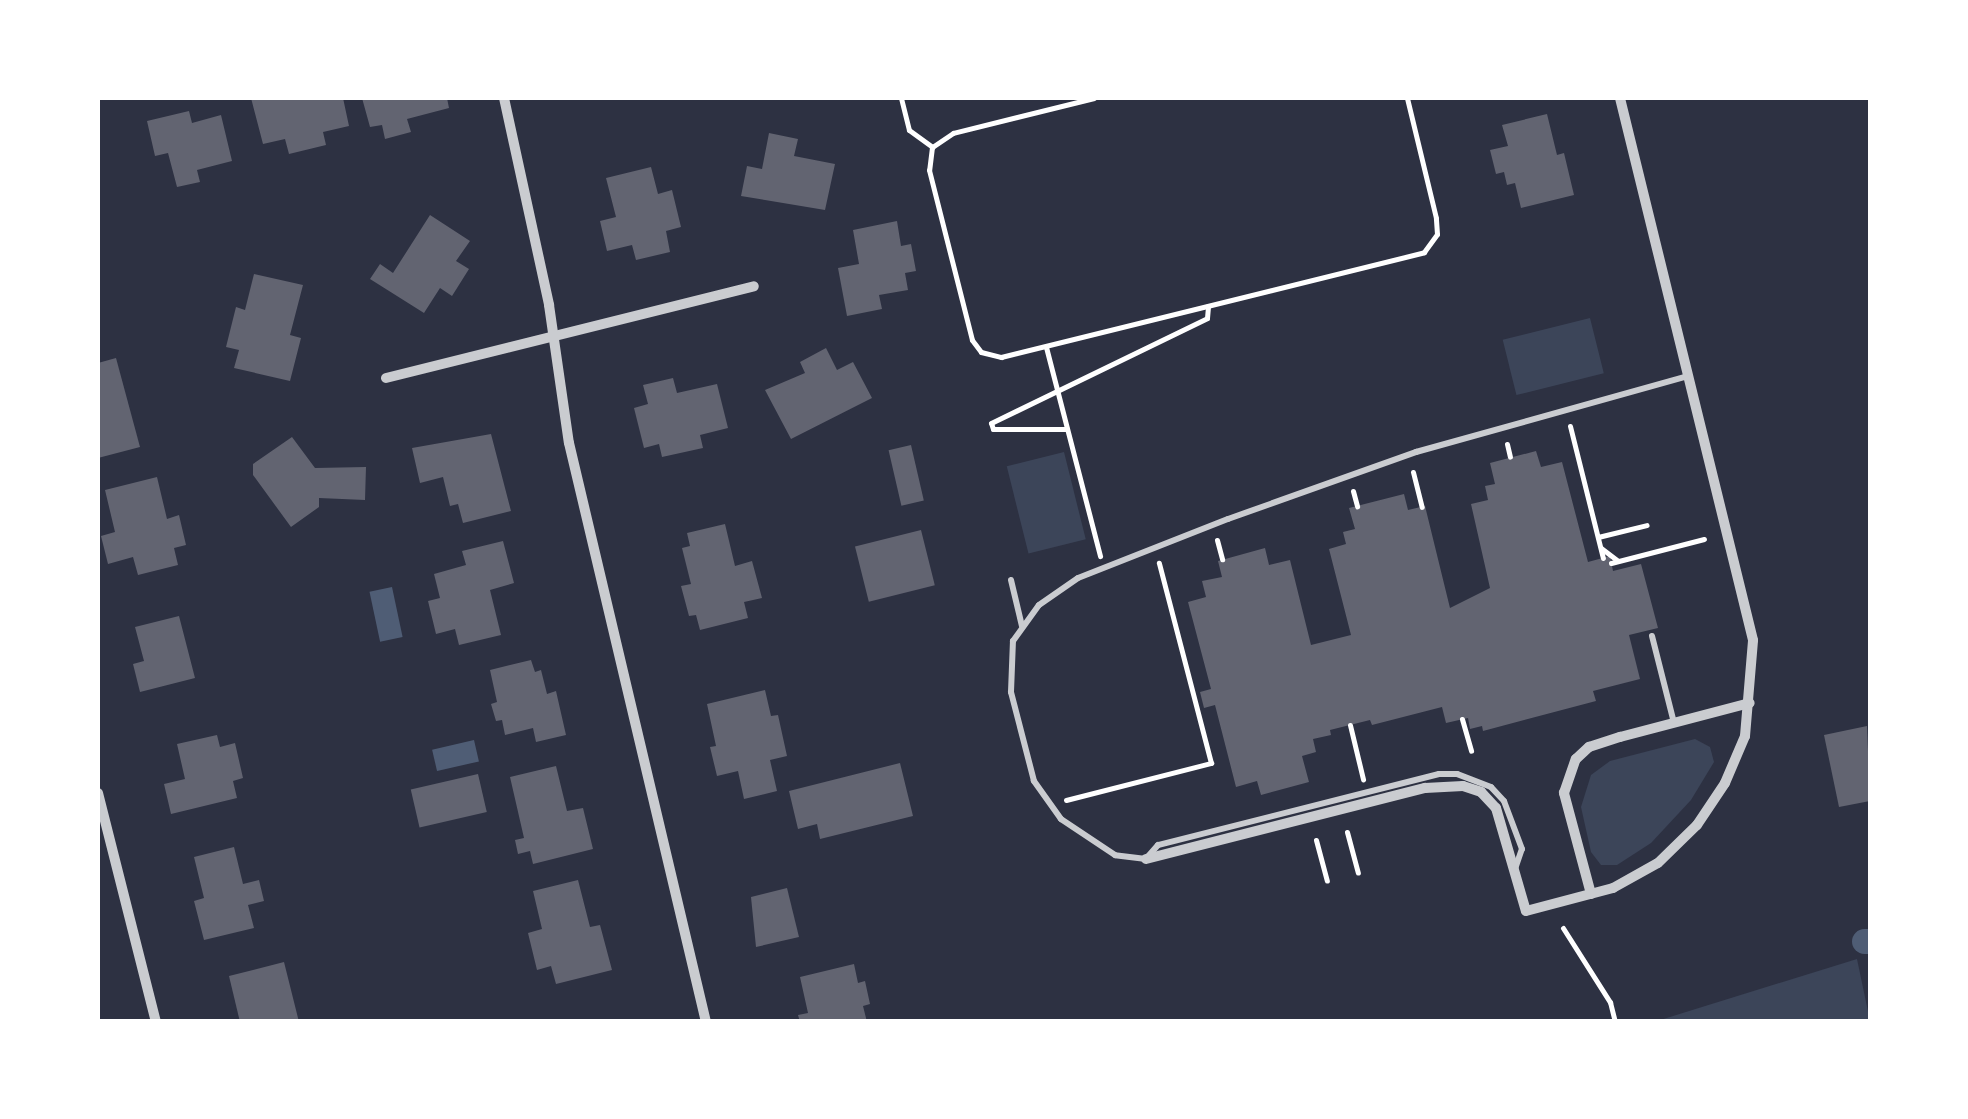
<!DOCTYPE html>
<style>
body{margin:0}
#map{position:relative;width:1968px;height:1119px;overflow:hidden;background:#2d3142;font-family:Inter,sans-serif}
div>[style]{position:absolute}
.green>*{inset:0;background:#3c4559;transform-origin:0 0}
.water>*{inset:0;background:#4f5d75;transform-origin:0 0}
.canal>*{height:25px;margin:-12.5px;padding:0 12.5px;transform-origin:12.5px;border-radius:12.5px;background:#4f5d75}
.building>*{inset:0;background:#626471;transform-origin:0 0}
.path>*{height:5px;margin:-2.5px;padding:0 2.5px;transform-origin:2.5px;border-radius:2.5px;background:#fff}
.service>*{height:6px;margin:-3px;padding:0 3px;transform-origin:3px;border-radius:3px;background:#caccd0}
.minor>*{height:10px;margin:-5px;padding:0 5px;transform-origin:5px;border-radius:5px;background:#caccd0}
span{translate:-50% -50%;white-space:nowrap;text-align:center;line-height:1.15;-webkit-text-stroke:10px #fff;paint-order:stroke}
.frame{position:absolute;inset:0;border:100px solid #fff;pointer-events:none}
</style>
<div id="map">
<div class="green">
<div style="left:1590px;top:318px;width:57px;height:90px;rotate:76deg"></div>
<div style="left:1064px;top:452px;width:90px;height:59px;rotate:76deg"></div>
<div style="clip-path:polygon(1695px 739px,1710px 747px,1714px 762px,1691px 800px,1651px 843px,1617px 865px,1601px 865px,1591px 852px,1581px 807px,1591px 775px,1610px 761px)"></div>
<div style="clip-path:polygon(1857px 959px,1870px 1021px,1657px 1021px)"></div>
</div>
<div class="water">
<div style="left:392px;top:587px;width:51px;height:23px;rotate:78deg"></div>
<div style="left:474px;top:740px;width:22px;height:43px;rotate:77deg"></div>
</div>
<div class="canal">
<div style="left:1864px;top:941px;width:6px"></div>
</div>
<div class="building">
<div style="clip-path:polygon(251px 98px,343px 98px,349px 126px,323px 132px,326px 145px,289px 154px,285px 139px,263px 144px)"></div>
<div style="clip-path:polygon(362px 98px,447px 98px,449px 108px,407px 119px,411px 132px,385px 139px,382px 125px,370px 127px)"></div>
<div style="clip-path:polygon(189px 111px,192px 123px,221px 115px,232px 161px,197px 170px,200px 182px,177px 187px,168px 153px,155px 156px,147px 121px)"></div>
<div style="clip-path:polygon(1547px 114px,1557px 155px,1564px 153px,1574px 195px,1521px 208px,1515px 183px,1507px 185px,1504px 172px,1496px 174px,1490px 150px,1508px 146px,1502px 125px)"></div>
<div style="clip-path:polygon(769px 133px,798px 139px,794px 156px,835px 164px,825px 210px,741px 196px,747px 166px,762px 169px)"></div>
<div style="clip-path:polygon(651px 167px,658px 194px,672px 190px,681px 227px,666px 231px,670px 252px,636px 260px,632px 245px,607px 251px,600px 221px,616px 217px,606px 178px)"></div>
<div style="clip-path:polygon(430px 215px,470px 241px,456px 261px,469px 269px,452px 296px,440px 288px,424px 313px,370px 279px,380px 264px,393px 273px)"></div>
<div style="clip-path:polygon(897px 221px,901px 246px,911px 244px,916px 271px,905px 273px,908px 290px,879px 295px,882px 309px,847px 316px,838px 268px,859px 264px,853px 230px)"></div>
<div style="clip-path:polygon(254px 274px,303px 285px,290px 335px,301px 338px,290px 381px,234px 368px,239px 350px,226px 347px,236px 307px,245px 310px)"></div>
<div style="clip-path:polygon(826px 348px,837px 370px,853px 362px,872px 398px,791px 439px,765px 390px,805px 373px,800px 362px)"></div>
<div style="clip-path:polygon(116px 358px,140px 447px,98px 458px,98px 363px)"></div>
<div style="clip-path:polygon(673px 378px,677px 393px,717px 384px,728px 428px,700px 435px,703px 448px,662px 457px,659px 444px,644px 448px,634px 408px,648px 404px,643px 385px)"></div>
<div style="clip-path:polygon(491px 434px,511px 511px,463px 523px,458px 504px,450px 506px,443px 477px,420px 483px,412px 448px)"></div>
<div style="clip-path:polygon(292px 437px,315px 468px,366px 467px,365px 500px,319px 498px,319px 507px,291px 527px,253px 475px,253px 464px)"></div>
<div style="left:911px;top:445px;width:57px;height:23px;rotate:77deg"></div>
<div style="clip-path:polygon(1536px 451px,1541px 467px,1562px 462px,1588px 562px,1610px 556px,1613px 571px,1641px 564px,1658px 628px,1629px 635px,1640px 679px,1593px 691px,1596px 701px,1483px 731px,1482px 726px,1470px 729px,1468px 718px,1446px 723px,1442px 707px,1372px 725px,1370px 720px,1330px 730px,1331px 735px,1313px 739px,1316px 752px,1302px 756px,1309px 782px,1261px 795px,1257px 781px,1236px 787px,1215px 705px,1204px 708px,1200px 692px,1211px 689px,1188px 602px,1206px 597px,1202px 581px,1222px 577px,1218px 561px,1265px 548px,1269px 565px,1290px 560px,1311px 645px,1351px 635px,1329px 549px,1346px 544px,1343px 532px,1355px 529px,1349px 508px,1404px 494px,1408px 510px,1425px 506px,1450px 608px,1490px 588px,1471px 504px,1488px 500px,1485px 486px,1495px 484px,1490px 463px)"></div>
<div style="clip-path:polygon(157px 477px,167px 519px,179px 515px,186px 545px,174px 548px,178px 565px,138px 575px,133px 557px,108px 564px,101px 536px,115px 532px,105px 490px)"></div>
<div style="clip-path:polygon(725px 524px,735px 566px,752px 561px,762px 598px,744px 602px,748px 618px,700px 630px,696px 615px,689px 616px,681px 586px,691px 584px,682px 548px,690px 546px,687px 533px)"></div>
<div style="left:921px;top:530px;width:57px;height:68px;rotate:76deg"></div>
<div style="clip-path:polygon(503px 541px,514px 583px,490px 590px,501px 635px,459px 645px,455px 629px,436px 634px,428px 601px,440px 598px,434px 574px,466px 565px,462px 551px)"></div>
<div style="clip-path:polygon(179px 616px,195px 678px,140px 692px,133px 664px,144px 661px,135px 627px)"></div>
<div style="clip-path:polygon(531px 660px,535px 672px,541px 670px,547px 694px,556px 691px,566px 735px,536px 742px,533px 728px,505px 735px,502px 720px,496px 721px,491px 704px,497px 702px,490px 670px)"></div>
<div style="clip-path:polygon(765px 690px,771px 716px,778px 715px,787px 756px,770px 760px,777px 791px,744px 799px,738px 771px,717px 776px,710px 747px,716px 746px,707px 704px)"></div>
<div style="clip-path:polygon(1867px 726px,1870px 801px,1839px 807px,1824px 735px)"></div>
<div style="clip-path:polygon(217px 735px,220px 747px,235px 743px,243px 778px,233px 781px,237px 798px,171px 814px,164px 784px,185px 779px,177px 744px)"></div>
<div style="clip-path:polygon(900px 763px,913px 816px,820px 839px,817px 824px,798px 829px,789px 791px)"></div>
<div style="clip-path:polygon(556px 766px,567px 811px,583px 808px,593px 849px,533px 864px,530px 851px,518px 854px,515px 840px,524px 838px,510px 777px)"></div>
<div style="left:478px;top:774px;width:39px;height:69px;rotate:77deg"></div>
<div style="clip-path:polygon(234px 847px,243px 884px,259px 880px,264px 901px,248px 905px,254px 928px,204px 940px,194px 901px,204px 898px,194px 857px)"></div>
<div style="clip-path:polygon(578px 880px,590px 927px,600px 925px,612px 970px,556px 984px,551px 966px,537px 970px,528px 933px,542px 929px,533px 891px)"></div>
<div style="clip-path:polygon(787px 888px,799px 937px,756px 947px,751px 897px)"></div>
<div style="clip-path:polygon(284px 962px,299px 1022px,240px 1022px,229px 976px)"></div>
<div style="clip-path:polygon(854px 964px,858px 983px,865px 981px,870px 1004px,863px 1006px,867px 1022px,800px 1022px,798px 1015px,808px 1013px,800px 977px)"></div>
</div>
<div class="path">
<div style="left:901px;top:98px;width:33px;rotate:76deg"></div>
<div style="left:909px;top:130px;width:29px;rotate:36deg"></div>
<div style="left:1094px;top:98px;width:145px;rotate:166.1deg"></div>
<div style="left:953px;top:133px;width:25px;rotate:146deg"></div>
<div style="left:932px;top:147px;width:23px;rotate:97deg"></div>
<div style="left:929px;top:170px;width:175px;rotate:75.8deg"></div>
<div style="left:972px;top:340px;width:15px;rotate:53deg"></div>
<div style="left:981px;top:352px;width:21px;rotate:14deg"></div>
<div style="left:1001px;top:357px;width:436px;rotate:-13.9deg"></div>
<div style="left:1424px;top:252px;width:22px;rotate:-54deg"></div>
<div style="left:1437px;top:234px;width:16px;rotate:-94deg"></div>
<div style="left:1436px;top:218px;width:123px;rotate:-103.6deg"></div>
<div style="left:1046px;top:347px;width:216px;rotate:75.5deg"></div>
<div style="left:1570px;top:426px;width:136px;rotate:76deg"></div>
<div style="left:1067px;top:429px;width:74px;rotate:180deg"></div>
<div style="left:993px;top:429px;width:6px;rotate:-108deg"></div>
<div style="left:991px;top:423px;width:240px;rotate:-25.9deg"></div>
<div style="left:1207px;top:318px;width:12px;rotate:-85deg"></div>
<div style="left:1507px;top:444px;width:13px;rotate:77deg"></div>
<div style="left:1413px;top:472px;width:36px;rotate:76deg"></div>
<div style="left:1353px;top:491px;width:16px;rotate:75deg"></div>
<div style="left:1598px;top:537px;width:50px;rotate:-13.8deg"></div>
<div style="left:1217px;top:540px;width:20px;rotate:75deg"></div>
<div style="left:1601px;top:548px;width:21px;rotate:37deg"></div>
<div style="left:1611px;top:563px;width:96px;rotate:-14.5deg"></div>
<div style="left:1462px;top:719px;width:33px;rotate:74deg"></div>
<div style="left:1350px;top:725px;width:56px;rotate:76.5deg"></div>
<div style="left:1066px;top:800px;width:150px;rotate:-14.3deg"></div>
<div style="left:1211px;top:763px;width:207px;rotate:-104.6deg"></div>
<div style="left:1347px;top:832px;width:42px;rotate:75deg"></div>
<div style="left:1316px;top:840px;width:42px;rotate:75deg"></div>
<div style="left:1563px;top:928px;width:88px;rotate:57.6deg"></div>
<div style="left:1610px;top:1002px;width:21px;rotate:76deg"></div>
</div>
<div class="service">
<div style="left:1011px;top:580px;width:47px;rotate:76.6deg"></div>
<div style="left:1652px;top:636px;width:90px;rotate:75.8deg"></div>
<div style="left:1515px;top:869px;width:21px;rotate:-71deg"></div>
<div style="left:1522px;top:849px;width:51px;rotate:-110.6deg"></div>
<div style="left:1504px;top:801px;width:19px;rotate:-133deg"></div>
<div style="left:1491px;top:787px;width:36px;rotate:-159deg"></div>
<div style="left:1457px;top:774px;width:18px;rotate:180deg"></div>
<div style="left:1439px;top:774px;width:290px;rotate:165.8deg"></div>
<div style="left:1158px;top:845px;width:18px;rotate:131deg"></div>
<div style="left:1146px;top:859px;width:31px;rotate:-173deg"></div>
<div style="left:1115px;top:855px;width:65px;rotate:-146.3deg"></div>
<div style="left:1061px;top:819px;width:47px;rotate:-125.4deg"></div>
<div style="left:1034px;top:781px;width:92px;rotate:-104.5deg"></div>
<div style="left:1011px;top:692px;width:51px;rotate:-87.8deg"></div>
<div style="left:1013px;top:641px;width:44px;rotate:-54.2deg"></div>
<div style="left:1039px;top:605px;width:47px;rotate:-34.7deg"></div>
<div style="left:1078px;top:578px;width:161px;rotate:-21.5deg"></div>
<div style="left:1228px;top:519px;width:200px;rotate:-19.6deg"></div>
<div style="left:1416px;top:452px;width:283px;rotate:-15.6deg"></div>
</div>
<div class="minor">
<div style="left:504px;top:98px;width:212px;rotate:77.7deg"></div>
<div style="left:549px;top:305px;width:139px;rotate:81.8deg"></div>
<div style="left:569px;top:443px;width:595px;rotate:76.69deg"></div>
<div style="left:386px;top:378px;width:379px;rotate:-14deg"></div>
<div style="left:98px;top:793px;width:236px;rotate:75.8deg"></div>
<div style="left:1146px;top:859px;width:288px;rotate:-14.3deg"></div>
<div style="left:1425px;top:788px;width:38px;rotate:-3deg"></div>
<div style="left:1463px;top:786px;width:19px;rotate:18deg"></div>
<div style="left:1481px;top:792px;width:22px;rotate:47deg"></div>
<div style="left:1496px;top:808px;width:107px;rotate:73.8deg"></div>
<div style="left:1526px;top:911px;width:90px;rotate:-14.8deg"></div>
<div style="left:1613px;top:888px;width:51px;rotate:-29.1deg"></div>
<div style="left:1658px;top:863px;width:54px;rotate:-44.3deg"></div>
<div style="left:1697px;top:825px;width:50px;rotate:-56.3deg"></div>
<div style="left:1725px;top:783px;width:51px;rotate:-66.9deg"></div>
<div style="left:1745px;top:736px;width:96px;rotate:-85.2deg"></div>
<div style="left:1753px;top:640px;width:558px;rotate:-103.79deg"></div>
<div style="left:1591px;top:894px;width:105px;rotate:-105deg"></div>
<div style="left:1564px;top:793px;width:36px;rotate:-71deg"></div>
<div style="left:1576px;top:759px;width:18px;rotate:-43deg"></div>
<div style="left:1589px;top:747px;width:33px;rotate:-18deg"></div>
<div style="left:1620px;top:737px;width:134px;rotate:-14.7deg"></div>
</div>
<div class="frame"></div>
</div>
